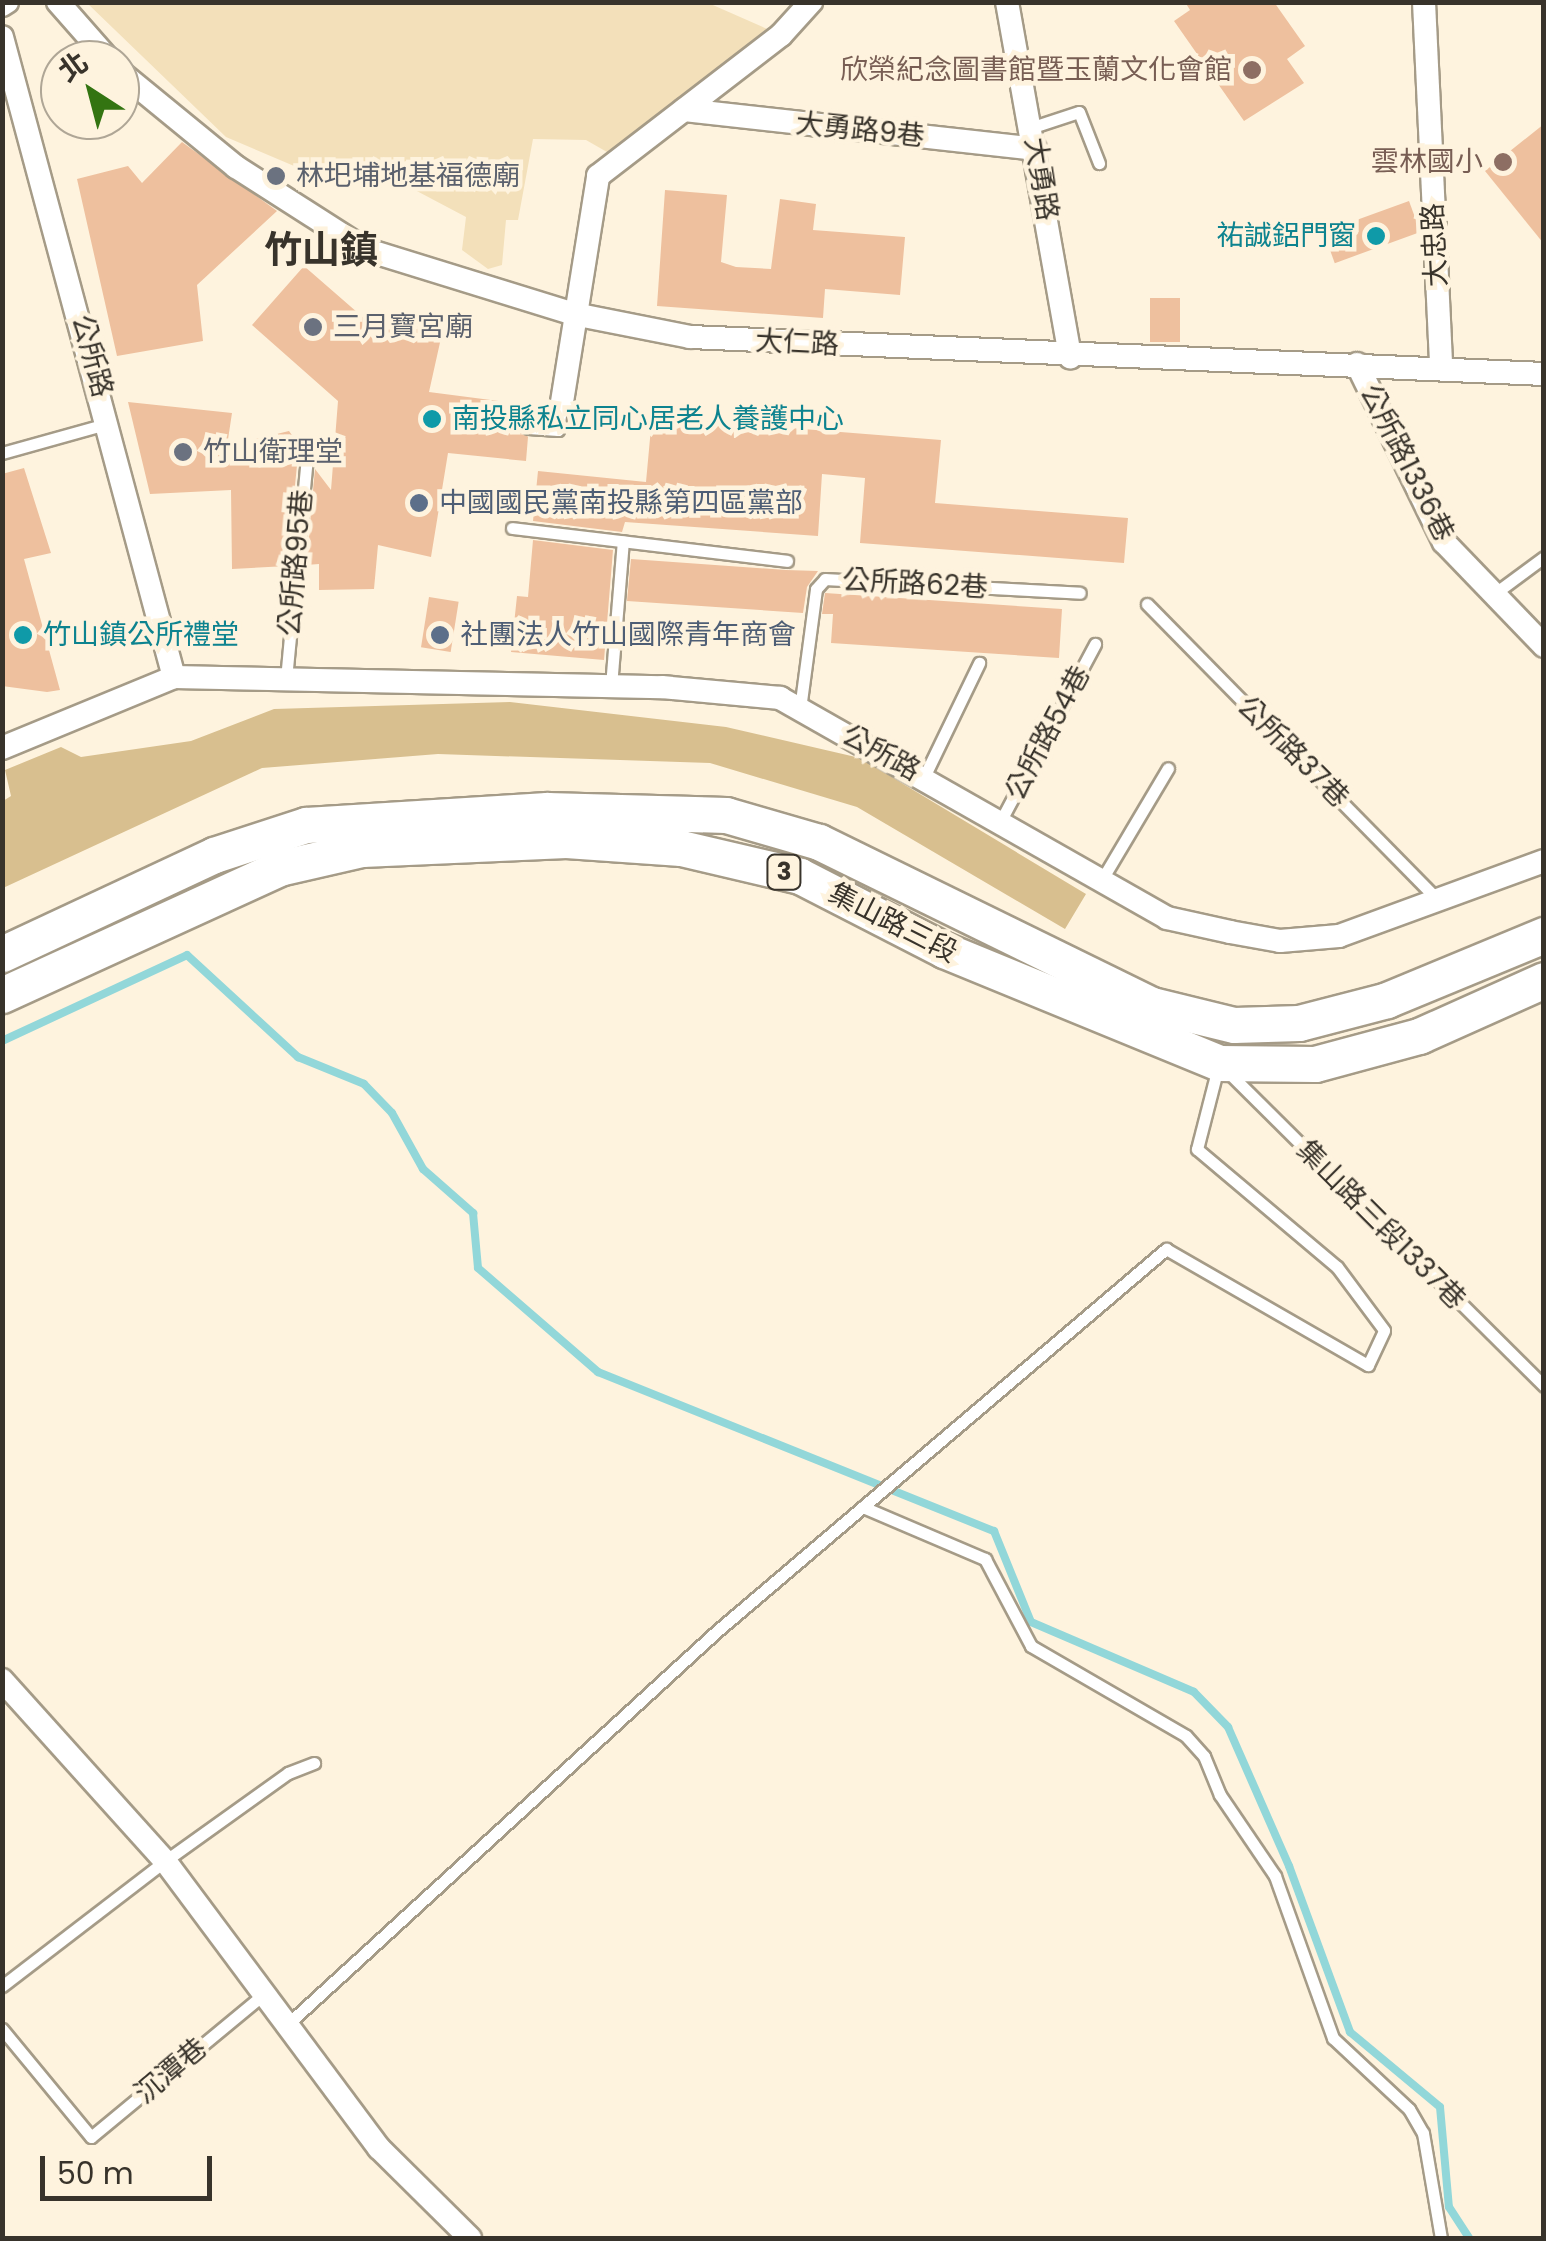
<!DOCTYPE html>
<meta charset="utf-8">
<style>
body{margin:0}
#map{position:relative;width:1546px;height:2241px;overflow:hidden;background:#fef3de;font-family:Poppins,"Noto Sans TC",sans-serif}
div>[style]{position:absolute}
.green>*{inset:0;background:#f3e0ba}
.forest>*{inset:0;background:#d8bf8f}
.stream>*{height:8px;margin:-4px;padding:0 4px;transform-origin:4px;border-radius:4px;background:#92d7d9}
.building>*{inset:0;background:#eec09e;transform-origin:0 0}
.roads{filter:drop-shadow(2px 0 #a59b87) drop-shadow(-2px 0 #a59b87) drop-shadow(0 2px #a59b87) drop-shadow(0 -2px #a59b87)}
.service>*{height:11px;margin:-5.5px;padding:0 5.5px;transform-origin:5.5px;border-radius:5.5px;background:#fff}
.minor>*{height:22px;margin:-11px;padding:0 11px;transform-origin:11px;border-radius:11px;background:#fff}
.primary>*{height:35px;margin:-17.5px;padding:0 17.5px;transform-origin:17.5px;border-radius:17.5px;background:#fff}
.dots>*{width:28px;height:28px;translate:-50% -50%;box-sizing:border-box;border:5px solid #fef3de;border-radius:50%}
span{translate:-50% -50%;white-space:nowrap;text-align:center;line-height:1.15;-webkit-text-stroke:9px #fef3de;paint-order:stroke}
.shield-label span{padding:2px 8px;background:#fef3de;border:2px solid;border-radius:8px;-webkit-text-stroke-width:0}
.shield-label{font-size:25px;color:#38332b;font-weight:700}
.education-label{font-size:28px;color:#785e54}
.right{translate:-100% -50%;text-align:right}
.street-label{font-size:28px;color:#38332b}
.worship-label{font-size:28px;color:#5b616d}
.left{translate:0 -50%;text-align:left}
.culture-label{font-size:28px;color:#0d838f}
.service-label{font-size:28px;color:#4e5e75}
.district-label{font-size:38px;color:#38332b;font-weight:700}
.frame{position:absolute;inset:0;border:5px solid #38332b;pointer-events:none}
.north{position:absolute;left:40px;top:40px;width:100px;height:100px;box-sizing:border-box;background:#fef3de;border:2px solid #afa696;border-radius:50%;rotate:324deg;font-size:28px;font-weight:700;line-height:40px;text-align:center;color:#38332b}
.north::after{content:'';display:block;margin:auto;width:35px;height:45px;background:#337411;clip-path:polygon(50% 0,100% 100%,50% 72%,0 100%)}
.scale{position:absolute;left:40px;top:2156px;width:172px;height:45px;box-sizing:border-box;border:5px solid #38332b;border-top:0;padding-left:12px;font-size:30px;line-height:35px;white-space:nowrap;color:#38332b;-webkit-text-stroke:8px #fef3de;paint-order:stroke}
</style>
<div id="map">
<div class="green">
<div style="clip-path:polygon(706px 2px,781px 35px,614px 156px,586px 140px,533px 139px,518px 220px,506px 220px,502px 265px,488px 269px,462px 250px,466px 217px,396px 180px,384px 157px,346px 188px,226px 137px,87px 3px)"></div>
</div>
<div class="forest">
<div style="clip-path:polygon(510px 702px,726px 727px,860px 758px,1086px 894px,1065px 929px,857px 807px,710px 763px,438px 754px,262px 768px,3px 888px,3px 801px,11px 796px,5px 770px,61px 747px,81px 757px,191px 741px,274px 709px)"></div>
</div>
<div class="stream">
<div style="left:2px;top:1041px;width:204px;rotate:-24.9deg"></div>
<div style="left:187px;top:955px;width:151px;rotate:42.6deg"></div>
<div style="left:298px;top:1057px;width:71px;rotate:22.2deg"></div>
<div style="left:364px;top:1084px;width:40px;rotate:46deg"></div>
<div style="left:392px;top:1113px;width:64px;rotate:61deg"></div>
<div style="left:423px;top:1169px;width:67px;rotate:41.3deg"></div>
<div style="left:473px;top:1213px;width:55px;rotate:84.8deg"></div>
<div style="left:478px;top:1268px;width:159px;rotate:40.9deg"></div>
<div style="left:598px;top:1372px;width:427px;rotate:21.9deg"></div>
<div style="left:994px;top:1531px;width:98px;rotate:67.9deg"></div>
<div style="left:1031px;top:1622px;width:177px;rotate:23.2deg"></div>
<div style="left:1194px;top:1692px;width:49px;rotate:45.8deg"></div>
<div style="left:1228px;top:1727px;width:152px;rotate:66.3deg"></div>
<div style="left:1289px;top:1866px;width:177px;rotate:69.8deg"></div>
<div style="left:1350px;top:2032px;width:117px;rotate:39.8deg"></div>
<div style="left:1440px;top:2107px;width:100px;rotate:84.9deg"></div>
<div style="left:1449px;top:2207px;width:37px;rotate:57deg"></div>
</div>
<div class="building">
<div style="clip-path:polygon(1185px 2px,1274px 2px,1305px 46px,1287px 59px,1304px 83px,1244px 121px,1174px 21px,1190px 10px)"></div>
<div style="clip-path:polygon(1544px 124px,1544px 244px,1485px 171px)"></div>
<div style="clip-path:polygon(182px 142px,277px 211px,197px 285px,203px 341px,117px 356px,77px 179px,128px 166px,142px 183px)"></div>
<div style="clip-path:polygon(665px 190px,727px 195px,721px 262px,736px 267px,771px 269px,780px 199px,816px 204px,813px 230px,905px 237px,900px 295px,825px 289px,823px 318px,657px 306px)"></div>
<div style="left:1409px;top:201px;width:33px;height:91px;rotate:70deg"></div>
<div style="clip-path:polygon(304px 266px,381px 333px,391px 320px,445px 320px,429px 392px,530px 405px,529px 419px,519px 426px,528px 437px,526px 461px,448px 453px,431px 557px,378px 545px,374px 589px,319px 590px,319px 564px,306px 565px,315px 469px,331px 490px,338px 401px,252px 325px)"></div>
<div style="left:1150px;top:298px;width:30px;height:44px"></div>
<div style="clip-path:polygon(128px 402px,232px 413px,227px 446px,289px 431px,299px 445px,287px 566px,232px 569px,231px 490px,150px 494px)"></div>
<div style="clip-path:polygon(652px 417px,941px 440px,935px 503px,1128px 518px,1124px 563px,860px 543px,865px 478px,822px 474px,818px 536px,625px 522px,622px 532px,533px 521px,538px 471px,646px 482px)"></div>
<div style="clip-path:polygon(24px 468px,51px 553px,24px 559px,60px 690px,47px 692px,2px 686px,2px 474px)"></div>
<div style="clip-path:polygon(533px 540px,613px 550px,604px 660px,511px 652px,517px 596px,528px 597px)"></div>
<div style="clip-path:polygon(631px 559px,786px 570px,818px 571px,807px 587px,803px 613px,627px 601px)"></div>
<div style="clip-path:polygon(825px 593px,1062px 609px,1059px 658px,831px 643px,833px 614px,822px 614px)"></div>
<div style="left:429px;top:597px;width:30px;height:51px;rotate:9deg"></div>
</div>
<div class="roads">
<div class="service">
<div style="left:1033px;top:127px;width:48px;rotate:-18.1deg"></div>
<div style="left:1079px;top:112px;width:55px;rotate:68.6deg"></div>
<div style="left:528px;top:428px;width:30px;rotate:4deg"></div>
<div style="left:558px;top:430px;width:28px;rotate:-82deg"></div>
<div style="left:2px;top:453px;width:108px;rotate:-15.6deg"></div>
<div style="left:512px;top:528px;width:277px;rotate:6.8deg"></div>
<div style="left:1494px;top:594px;width:62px;rotate:-36.5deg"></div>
<div style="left:1147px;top:604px;width:415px;rotate:45.5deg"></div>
<div style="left:286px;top:679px;width:232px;rotate:-84.6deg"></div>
<div style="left:611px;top:686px;width:145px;rotate:-85.3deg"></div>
<div style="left:800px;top:709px;width:121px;rotate:-82.4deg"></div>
<div style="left:816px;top:589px;width:13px;rotate:-48deg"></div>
<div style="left:825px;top:579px;width:255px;rotate:3.1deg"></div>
<div style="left:924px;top:777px;width:127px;rotate:-64.2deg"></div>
<div style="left:1000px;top:822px;width:202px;rotate:-61.9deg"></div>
<div style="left:1101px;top:881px;width:131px;rotate:-59.3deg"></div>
<div style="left:1226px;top:1070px;width:448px;rotate:44.8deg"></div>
<div style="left:863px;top:1507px;width:133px;rotate:23.1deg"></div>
<div style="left:985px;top:1559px;width:98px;rotate:62.1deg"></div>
<div style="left:1031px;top:1646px;width:179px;rotate:30.1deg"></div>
<div style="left:1186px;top:1736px;width:27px;rotate:48deg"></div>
<div style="left:1204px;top:1756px;width:42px;rotate:67.7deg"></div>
<div style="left:1220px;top:1795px;width:98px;rotate:55.8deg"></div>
<div style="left:1275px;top:1876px;width:172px;rotate:70.3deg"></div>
<div style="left:1333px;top:2038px;width:104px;rotate:43.1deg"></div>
<div style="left:1409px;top:2109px;width:28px;rotate:60deg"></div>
<div style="left:1423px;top:2133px;width:107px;rotate:80.3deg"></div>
<div style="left:2px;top:1986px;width:205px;rotate:-37.5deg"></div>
<div style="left:165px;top:1861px;width:151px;rotate:-35.6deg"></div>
<div style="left:288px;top:1773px;width:28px;rotate:-21deg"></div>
<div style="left:290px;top:2022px;width:579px;rotate:-42.48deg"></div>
<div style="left:717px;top:1631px;width:590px;rotate:-40.39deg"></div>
<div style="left:1166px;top:1249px;width:233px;rotate:29.9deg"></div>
<div style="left:1368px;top:1365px;width:38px;rotate:-65deg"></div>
<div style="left:1384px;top:1330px;width:79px;rotate:-126.7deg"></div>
<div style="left:1337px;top:1267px;width:183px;rotate:-139.9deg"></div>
<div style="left:1197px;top:1149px;width:85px;rotate:-75.6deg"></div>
<div style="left:2px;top:2029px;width:140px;rotate:50.5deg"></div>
<div style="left:91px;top:2137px;width:226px;rotate:-39.6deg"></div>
</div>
<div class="minor">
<div style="left:58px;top:2px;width:77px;rotate:48.7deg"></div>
<div style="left:1007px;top:2px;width:361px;rotate:79.9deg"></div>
<div style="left:1424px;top:2px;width:365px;rotate:87.3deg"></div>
<div style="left:2px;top:5px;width:6px;rotate:-31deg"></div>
<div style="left:2px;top:37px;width:663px;rotate:74.96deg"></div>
<div style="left:120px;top:72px;width:150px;rotate:39.3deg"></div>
<div style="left:236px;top:167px;width:152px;rotate:32.6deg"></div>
<div style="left:364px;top:249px;width:220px;rotate:17.2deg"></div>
<div style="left:574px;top:314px;width:118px;rotate:11.2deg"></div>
<div style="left:690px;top:337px;width:855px;rotate:2.48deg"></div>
<div style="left:684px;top:110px;width:353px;rotate:6.3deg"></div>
<div style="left:1357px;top:364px;width:198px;rotate:64deg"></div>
<div style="left:1444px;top:542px;width:144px;rotate:46.1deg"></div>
<div style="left:562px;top:402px;width:229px;rotate:-80.9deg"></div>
<div style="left:598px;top:176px;width:231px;rotate:-37.6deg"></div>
<div style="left:781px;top:35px;width:45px;rotate:-47.7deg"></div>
<div style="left:2px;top:748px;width:186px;rotate:-22.4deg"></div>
<div style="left:174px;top:677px;width:488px;rotate:1.2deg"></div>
<div style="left:662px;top:687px;width:119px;rotate:5.3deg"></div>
<div style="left:780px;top:698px;width:445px;rotate:29.6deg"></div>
<div style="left:1167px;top:918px;width:65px;rotate:12.5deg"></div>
<div style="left:1230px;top:932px;width:51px;rotate:10.2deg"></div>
<div style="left:1280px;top:941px;width:59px;rotate:-4.8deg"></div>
<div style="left:1339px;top:936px;width:218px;rotate:-20.1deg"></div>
<div style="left:2px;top:1680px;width:244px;rotate:48deg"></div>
<div style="left:165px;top:1861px;width:358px;rotate:53.3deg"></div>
<div style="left:379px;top:2148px;width:128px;rotate:44.7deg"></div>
</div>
<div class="primary">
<div style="left:2px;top:954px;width:234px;rotate:-25deg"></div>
<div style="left:214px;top:855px;width:97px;rotate:-18.1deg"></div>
<div style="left:306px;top:825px;width:241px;rotate:-3.6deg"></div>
<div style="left:547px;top:810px;width:179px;rotate:1.6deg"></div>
<div style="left:726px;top:815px;width:97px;rotate:16.2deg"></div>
<div style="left:819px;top:842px;width:371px;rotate:26.1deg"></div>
<div style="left:1152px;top:1005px;width:84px;rotate:13.7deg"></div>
<div style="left:1234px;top:1025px;width:65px;rotate:-1.8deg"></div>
<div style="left:1299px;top:1023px;width:91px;rotate:-14.6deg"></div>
<div style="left:1387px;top:1000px;width:170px;rotate:-22.5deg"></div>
<div style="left:2px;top:995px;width:305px;rotate:-24.6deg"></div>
<div style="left:279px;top:868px;width:85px;rotate:-12.9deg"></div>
<div style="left:362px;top:849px;width:204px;rotate:-2.5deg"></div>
<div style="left:566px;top:840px;width:115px;rotate:4deg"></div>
<div style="left:681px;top:848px;width:122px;rotate:13.2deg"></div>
<div style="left:800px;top:876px;width:162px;rotate:27.2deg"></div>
<div style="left:944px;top:950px;width:297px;rotate:22.3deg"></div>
<div style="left:1219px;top:1063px;width:96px;rotate:0.6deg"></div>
<div style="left:1315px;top:1064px;width:108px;rotate:-15.1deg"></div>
<div style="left:1419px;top:1036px;width:137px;rotate:-24.1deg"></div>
</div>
</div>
<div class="dots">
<div style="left:1252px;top:70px;background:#8d6e63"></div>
<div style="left:1503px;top:162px;background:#8d6e63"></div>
<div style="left:276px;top:176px;background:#6b7280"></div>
<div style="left:1376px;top:236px;background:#0f9aa8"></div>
<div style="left:313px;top:327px;background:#6b7280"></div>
<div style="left:432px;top:419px;background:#0f9aa8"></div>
<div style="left:183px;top:452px;background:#6b7280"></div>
<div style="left:419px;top:503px;background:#5c6f8a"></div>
<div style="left:23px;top:635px;background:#0f9aa8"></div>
<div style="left:440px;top:635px;background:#5c6f8a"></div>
</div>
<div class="shield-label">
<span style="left:784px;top:872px">3</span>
</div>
<div class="education-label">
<span class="right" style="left:1232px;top:70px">欣榮紀念圖書館暨玉蘭文化會館</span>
<span class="right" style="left:1483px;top:162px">雲林國小</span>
</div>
<div class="street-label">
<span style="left:860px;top:130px;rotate:6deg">大勇路9巷</span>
<span style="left:1041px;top:179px;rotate:81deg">大勇路</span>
<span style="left:1435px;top:245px;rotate:-93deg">大忠路</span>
<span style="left:797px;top:343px;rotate:3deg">大仁路</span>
<span style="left:92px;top:356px;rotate:75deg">公所路</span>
<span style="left:1407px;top:463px;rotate:63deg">公所路1336巷</span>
<span style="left:296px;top:563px;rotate:-85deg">公所路95巷</span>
<span style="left:915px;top:584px;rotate:3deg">公所路62巷</span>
<span style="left:1048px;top:733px;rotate:-62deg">公所路54巷</span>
<span style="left:1293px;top:752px;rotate:45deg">公所路37巷</span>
<span style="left:881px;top:753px;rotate:29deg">公所路</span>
<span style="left:893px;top:923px;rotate:27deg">集山路三段</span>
<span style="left:1381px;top:1225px;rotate:45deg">集山路三段1337巷</span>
<span style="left:171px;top:2071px;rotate:-40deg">沉潭巷</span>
</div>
<div class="worship-label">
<span class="left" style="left:296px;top:176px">林圯埔地基福德廟</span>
<span class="left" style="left:333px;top:327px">三月寶宮廟</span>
<span class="left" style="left:203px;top:452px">竹山衛理堂</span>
</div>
<div class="culture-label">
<span class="right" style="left:1356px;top:236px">祐誠鋁門窗</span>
<span class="left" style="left:452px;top:419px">南投縣私立同心居老人養護中心</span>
<span class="left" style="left:43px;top:635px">竹山鎮公所禮堂</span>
</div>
<div class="service-label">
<span class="left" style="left:439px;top:503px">中國國民黨南投縣第四區黨部</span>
<span class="left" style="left:460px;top:635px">社團法人竹山國際青年商會</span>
</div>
<div class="district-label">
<span style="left:321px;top:250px">竹山鎮</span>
</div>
<div class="frame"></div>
<div class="north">北</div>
<div class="scale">50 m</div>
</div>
